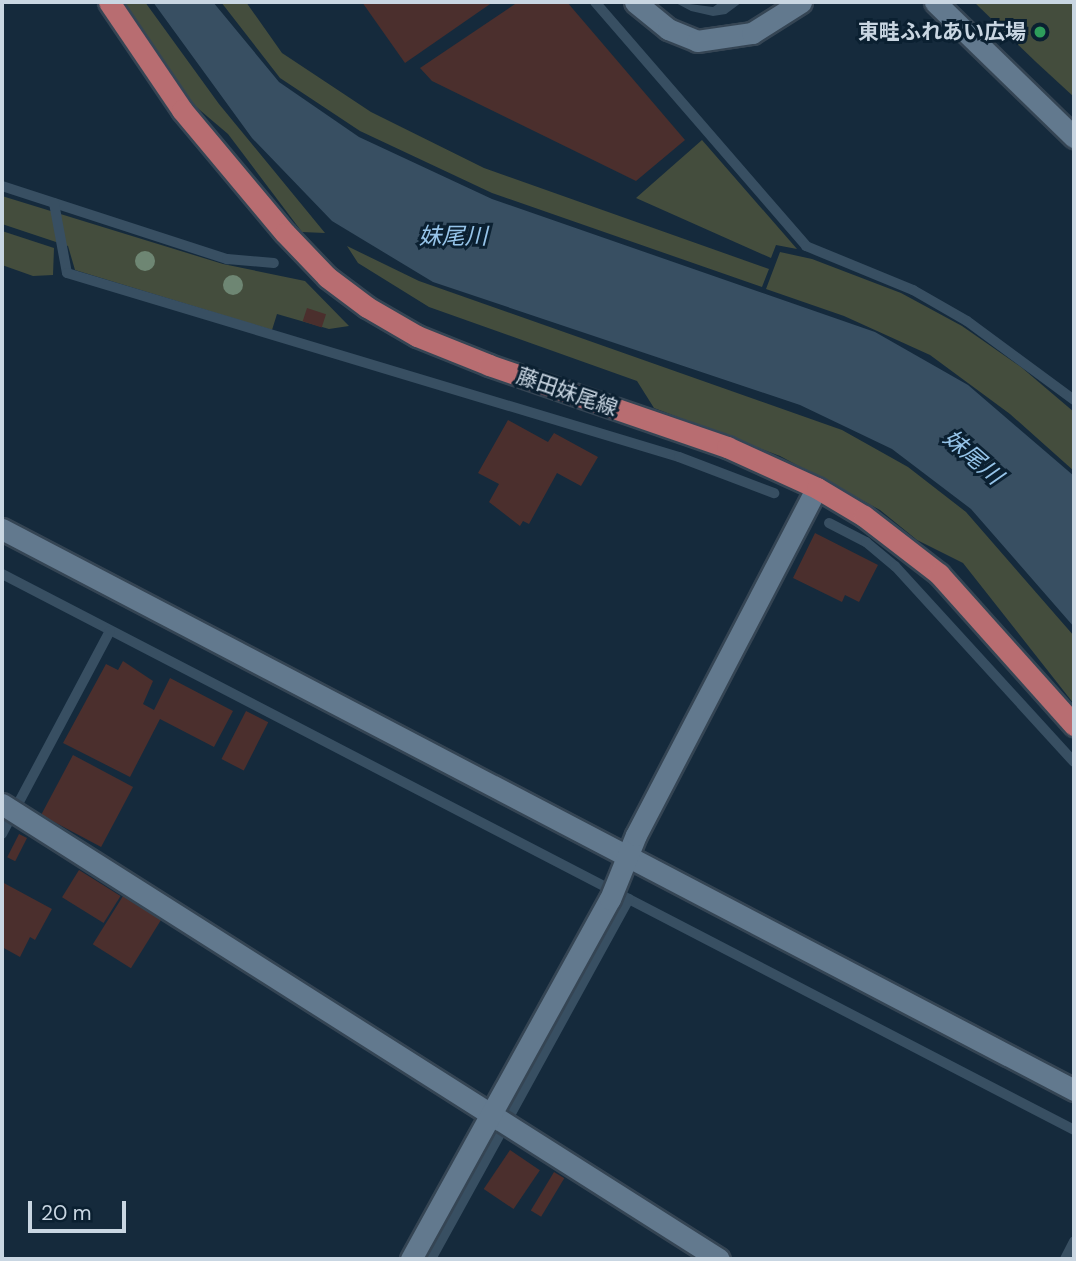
<!DOCTYPE html>
<meta charset="utf-8">
<style>
body{margin:0}
#map{position:relative;width:1076px;height:1261px;overflow:hidden;background:#152a3c;font-family:"DM Sans","Noto Sans JP",sans-serif}
div>[style]{position:absolute}
.green>*{inset:0;background:#444d3d}
.water>*{inset:0;background:#384f62}
.stream>*{height:10px;margin:-5px;padding:0 5px;transform-origin:5px;border-radius:5px;background:#384f62}
.building>*{inset:0;background:#4b2f2d;transform-origin:0 0}
.roads{filter:drop-shadow(2px 0 #354554) drop-shadow(-2px 0 #354554) drop-shadow(0 2px #354554) drop-shadow(0 -2px #354554)}
.minor>*{height:21px;margin:-10.5px;padding:0 10.5px;transform-origin:10.5px;border-radius:10.5px;background:#62798e}
.major>*{height:21px;margin:-10.5px;padding:0 10.5px;transform-origin:10.5px;border-radius:10.5px;background:#b86d71}
.trees>*{width:20px;height:20px;margin:-10px;border-radius:50%;background:#6e8673}
.dots>*{width:19px;height:19px;translate:-50% -50%;box-sizing:border-box;border:4px solid #0b2031;border-radius:50%}
span{translate:-50% -50%;white-space:nowrap;text-align:center;line-height:1.15;-webkit-text-stroke:6px #0b2031;paint-order:stroke}
.poi-label{font-size:21px;color:#c9d6e2;font-weight:700}
.right{translate:-100% -50%;text-align:right}
.street-label{font-size:21px;color:#c9d6e2}
.water-label{font-size:23px;color:#96c4e9;font-style:italic}
.frame{position:absolute;inset:0;border:4px solid #c9d6e2;pointer-events:none}
.scale{position:absolute;left:28px;top:1201px;width:98px;height:32px;box-sizing:border-box;border:4px solid #c9d6e2;border-top:0;padding-left:9px;font-size:21px;line-height:24px;white-space:nowrap;color:#c9d6e2;-webkit-text-stroke:5px #0b2031;paint-order:stroke}
</style>
<div id="map">
<div class="green">
<div style="clip-path:polygon(123px 2px,145px 2px,219px 104px,325px 233px,302px 232px,228px 134px,188px 100px)"></div>
<div style="clip-path:polygon(221px 2px,246px 2px,282px 53px,371px 112px,484px 168px,769px 269px,762px 287px,492px 193px,360px 131px,280px 78px)"></div>
<div style="clip-path:polygon(974px 2px,1074px 2px,1074px 97px,1036px 62px)"></div>
<div style="clip-path:polygon(702px 140px,797px 249px,776px 245px,771px 258px,636px 198px)"></div>
<div style="clip-path:polygon(2px 196px,223px 264px,305px 281px,349px 326px,329px 329px,277px 314px,272px 330px,75px 270px,68px 246px,2px 224px)"></div>
<div style="clip-path:polygon(2px 231px,54px 248px,53px 275px,33px 276px,2px 265px)"></div>
<div style="clip-path:polygon(347px 246px,419px 281px,842px 430px,908px 467px,966px 512px,1074px 636px,1074px 704px,963px 563px,917px 540px,880px 510px,780px 456px,654px 408px,637px 381px,429px 307px,358px 263px)"></div>
<div style="clip-path:polygon(780px 252px,812px 259px,901px 293px,962px 326px,1021px 367px,1074px 412px,1074px 471px,1010px 414px,930px 355px,844px 316px,766px 289px)"></div>
</div>
<div class="water">
<div style="clip-path:polygon(153px 2px,213px 2px,279px 82px,359px 137px,492px 199px,875px 332px,968px 385px,1074px 476px,1074px 627px,971px 509px,892px 449px,800px 405px,433px 282px,332px 221px,252px 138px)"></div>
<div style="clip-path:polygon(674px 2px,713px 7px,720px 2px,742px 2px,726px 14px,713px 16px,691px 11px)"></div>
</div>
<div class="stream">
<div style="left:595px;top:2px;width:323px;rotate:49.1deg"></div>
<div style="left:806px;top:246px;width:116px;rotate:22.4deg"></div>
<div style="left:913px;top:290px;width:62px;rotate:29.9deg"></div>
<div style="left:967px;top:321px;width:133px;rotate:36.4deg"></div>
<div style="left:2px;top:186px;width:237px;rotate:18deg"></div>
<div style="left:227px;top:259px;width:47px;rotate:4.9deg"></div>
<div style="left:54px;top:203px;width:71px;rotate:79.5deg"></div>
<div style="left:67px;top:273px;width:639px;rotate:16.73deg"></div>
<div style="left:679px;top:457px;width:102px;rotate:20.8deg"></div>
<div style="left:829px;top:523px;width:42px;rotate:27.2deg"></div>
<div style="left:866px;top:542px;width:38px;rotate:40deg"></div>
<div style="left:895px;top:566px;width:265px;rotate:47.6deg"></div>
<div style="left:2px;top:574px;width:1208px;rotate:27.41deg"></div>
<div style="left:2px;top:834px;width:230px;rotate:-62deg"></div>
<div style="left:509px;top:1117px;width:249px;rotate:-61.2deg"></div>
<div style="left:431px;top:1259px;width:141px;rotate:-61.1deg"></div>
<div style="left:1065px;top:1259px;width:20px;rotate:-63deg"></div>
</div>
<div class="building">
<div style="clip-path:polygon(362px 2px,493px 2px,405px 63px)"></div>
<div style="clip-path:polygon(518px 2px,567px 2px,685px 140px,636px 181px,432px 81px,420px 68px)"></div>
<div style="left:307px;top:308px;width:20px;height:14px;rotate:18deg"></div>
<div style="clip-path:polygon(508px 420px,548px 442px,554px 433px,598px 457px,581px 486px,557px 473px,529px 524px,523px 521px,520px 526px,489px 502px,499px 484px,478px 473px)"></div>
<div style="clip-path:polygon(815px 533px,878px 565px,859px 602px,845px 595px,842px 602px,793px 578px)"></div>
<div style="clip-path:polygon(123px 661px,153px 681px,143px 704px,154px 710px,170px 678px,233px 711px,214px 747px,160px 719px,130px 777px,63px 743px,106px 664px,118px 670px)"></div>
<div style="left:246px;top:711px;width:25px;height:54px;rotate:27deg"></div>
<div style="left:73px;top:755px;width:68px;height:68px;rotate:28deg"></div>
<div style="left:19px;top:834px;width:9px;height:26px;rotate:27deg"></div>
<div style="left:79px;top:870px;width:49px;height:32px;rotate:32deg"></div>
<div style="clip-path:polygon(2px 882px,52px 909px,35px 940px,30px 937px,20px 957px,2px 947px)"></div>
<div style="left:123px;top:896px;width:45px;height:57px;rotate:32deg"></div>
<div style="left:510px;top:1150px;width:36px;height:47px;rotate:34deg"></div>
<div style="left:554px;top:1172px;width:12px;height:45px;rotate:31deg"></div>
</div>
<div class="roads">
<div class="minor">
<div style="left:635px;top:2px;width:43px;rotate:39.3deg"></div>
<div style="left:668px;top:29px;width:31px;rotate:22deg"></div>
<div style="left:697px;top:41px;width:56px;rotate:-8.3deg"></div>
<div style="left:752px;top:33px;width:58px;rotate:-32.3deg"></div>
<div style="left:935px;top:2px;width:194px;rotate:44.2deg"></div>
<div style="left:2px;top:529px;width:1210px;rotate:27.62deg"></div>
<div style="left:2px;top:804px;width:849px;rotate:32.4deg"></div>
<div style="left:411px;top:1259px;width:411px;rotate:-61.1deg"></div>
<div style="left:610px;top:899px;width:69px;rotate:-67.9deg"></div>
<div style="left:636px;top:835px;width:391px;rotate:-62.5deg"></div>
</div>
<div class="major">
<div style="left:109px;top:2px;width:130px;rotate:55.9deg"></div>
<div style="left:182px;top:110px;width:160px;rotate:50.1deg"></div>
<div style="left:285px;top:233px;width:61px;rotate:46.3deg"></div>
<div style="left:327px;top:277px;width:50px;rotate:36.9deg"></div>
<div style="left:367px;top:307px;width:58px;rotate:30.1deg"></div>
<div style="left:417px;top:336px;width:78px;rotate:21.9deg"></div>
<div style="left:489px;top:365px;width:252px;rotate:19deg"></div>
<div style="left:727px;top:447px;width:99px;rotate:24.5deg"></div>
<div style="left:817px;top:488px;width:55px;rotate:30.8deg"></div>
<div style="left:864px;top:516px;width:95px;rotate:37.7deg"></div>
<div style="left:939px;top:574px;width:203px;rotate:48.2deg"></div>
</div>
</div>
<div class="trees">
<div style="left:145px;top:261px"></div>
<div style="left:233px;top:285px"></div>
</div>
<div class="dots">
<div style="left:1040px;top:32px;background:#2e9e5b"></div>
</div>
<div class="poi-label">
<span class="right" style="left:1026px;top:32px">東畦ふれあい広場</span>
</div>
<div class="street-label">
<span style="left:567px;top:392px;rotate:19deg">藤田妹尾線</span>
</div>
<div class="water-label">
<span style="left:453px;top:236px">妹尾川</span>
<span style="left:973px;top:457px;rotate:41deg">妹尾川</span>
</div>
<div class="frame"></div>
<div class="scale">20 m</div>
</div>
